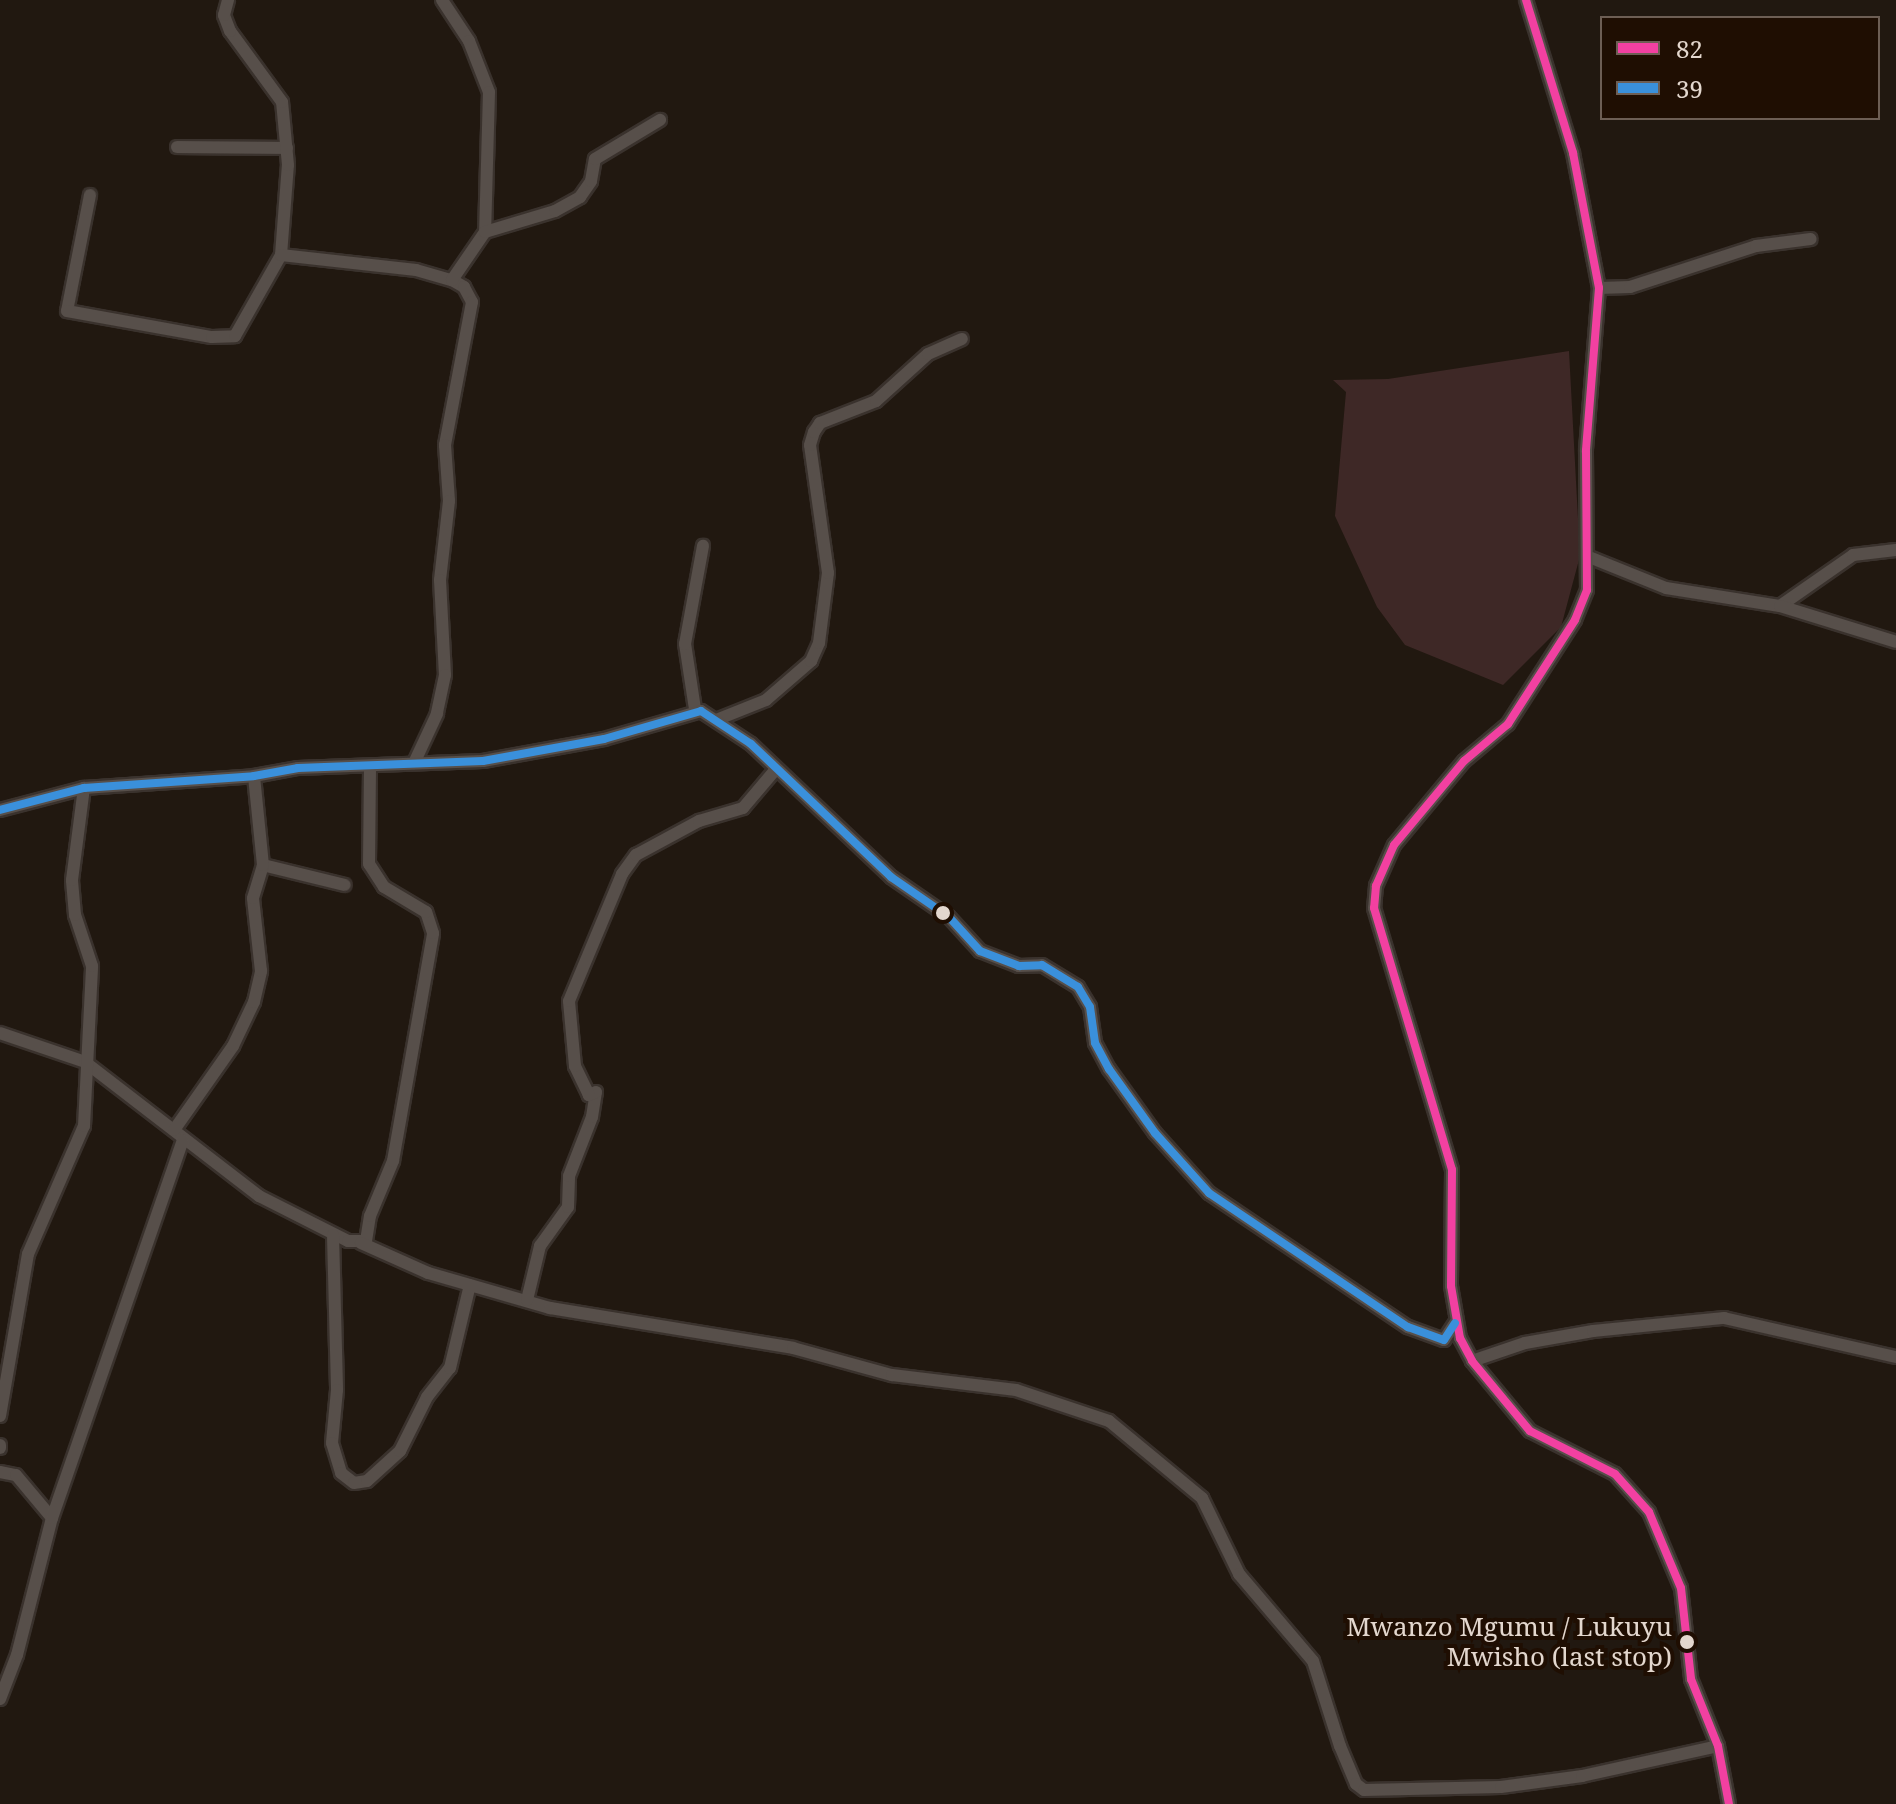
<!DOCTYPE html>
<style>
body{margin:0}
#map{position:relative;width:1896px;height:1804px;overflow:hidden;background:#211810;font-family:"Noto Serif",serif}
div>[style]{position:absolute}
.green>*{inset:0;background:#3e2826}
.roads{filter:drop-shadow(2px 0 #3a322d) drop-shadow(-2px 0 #3a322d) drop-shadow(0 2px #3a322d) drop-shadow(0 -2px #3a322d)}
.street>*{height:12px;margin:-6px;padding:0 6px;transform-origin:6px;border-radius:6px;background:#574f4a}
.bus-1>*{height:8px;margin:-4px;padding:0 4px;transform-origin:4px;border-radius:4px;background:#f240a1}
.bus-2>*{height:8px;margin:-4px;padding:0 4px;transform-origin:4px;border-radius:4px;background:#3a90db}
.dots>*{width:22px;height:22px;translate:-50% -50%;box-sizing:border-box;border:4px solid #1f0e02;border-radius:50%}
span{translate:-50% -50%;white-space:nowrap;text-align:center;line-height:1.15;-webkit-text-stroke:8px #1f0e02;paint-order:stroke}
.bus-label{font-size:26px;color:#e3d7ce}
.right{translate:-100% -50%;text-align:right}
.legend{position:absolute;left:1600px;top:16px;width:280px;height:104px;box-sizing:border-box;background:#1f0e02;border:2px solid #6d5e54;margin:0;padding:10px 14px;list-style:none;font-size:24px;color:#e3d7ce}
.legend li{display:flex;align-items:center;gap:16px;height:40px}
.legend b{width:40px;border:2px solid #6d5e54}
</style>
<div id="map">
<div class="green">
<div style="clip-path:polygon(1569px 351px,1580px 556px,1561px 627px,1503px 685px,1405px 645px,1377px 607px,1335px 516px,1346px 392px,1333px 380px,1388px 379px)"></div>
</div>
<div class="roads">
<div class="street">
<div style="left:442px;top:0;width:49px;rotate:56.6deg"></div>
<div style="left:469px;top:41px;width:55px;rotate:68.6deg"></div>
<div style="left:489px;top:92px;width:140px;rotate:91.6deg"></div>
<div style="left:1526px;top:0;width:160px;rotate:72.9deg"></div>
<div style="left:1573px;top:153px;width:137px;rotate:79.1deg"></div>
<div style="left:1599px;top:288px;width:164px;rotate:94.6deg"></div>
<div style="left:1586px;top:451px;width:139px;rotate:89.6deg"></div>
<div style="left:1587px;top:590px;width:32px;rotate:112deg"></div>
<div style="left:1575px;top:620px;width:124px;rotate:122.8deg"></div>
<div style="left:1508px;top:724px;width:57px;rotate:139.9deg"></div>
<div style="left:1464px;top:761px;width:109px;rotate:129.8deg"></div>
<div style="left:1394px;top:845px;width:45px;rotate:113.7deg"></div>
<div style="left:1376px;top:886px;width:22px;rotate:95deg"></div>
<div style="left:1374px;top:908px;width:273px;rotate:73.4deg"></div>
<div style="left:1452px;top:1170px;width:116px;rotate:90.5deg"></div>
<div style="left:1451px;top:1286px;width:53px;rotate:80.2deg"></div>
<div style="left:1460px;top:1338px;width:26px;rotate:62deg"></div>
<div style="left:1472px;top:1361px;width:91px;rotate:50.4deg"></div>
<div style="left:1530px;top:1431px;width:95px;rotate:26.8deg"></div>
<div style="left:1615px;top:1474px;width:51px;rotate:48.2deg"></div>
<div style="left:1649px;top:1512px;width:82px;rotate:67.2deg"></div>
<div style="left:1681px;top:1588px;width:92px;rotate:83.7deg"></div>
<div style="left:1691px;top:1679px;width:72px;rotate:68.1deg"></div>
<div style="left:1718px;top:1746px;width:59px;rotate:79.3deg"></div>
<div style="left:177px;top:147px;width:110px;rotate:0.5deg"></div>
<div style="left:90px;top:195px;width:118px;rotate:101.2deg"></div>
<div style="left:67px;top:311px;width:147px;rotate:10.2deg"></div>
<div style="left:212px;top:337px;width:23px;rotate:-2deg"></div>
<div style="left:235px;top:336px;width:93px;rotate:-60.4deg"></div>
<div style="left:281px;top:255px;width:90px;rotate:-85.6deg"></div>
<div style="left:288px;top:165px;width:63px;rotate:-95.4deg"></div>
<div style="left:282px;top:102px;width:88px;rotate:-126.2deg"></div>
<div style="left:230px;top:31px;width:17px;rotate:-111deg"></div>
<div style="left:224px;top:15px;width:16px;rotate:-75deg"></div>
<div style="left:281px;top:255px;width:136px;rotate:6.3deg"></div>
<div style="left:416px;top:270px;width:37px;rotate:16deg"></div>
<div style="left:452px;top:280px;width:14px;rotate:30deg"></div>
<div style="left:464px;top:287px;width:17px;rotate:62deg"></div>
<div style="left:472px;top:302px;width:146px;rotate:100.7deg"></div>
<div style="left:445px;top:445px;width:56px;rotate:85.9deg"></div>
<div style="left:449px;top:501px;width:80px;rotate:96.5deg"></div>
<div style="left:440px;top:580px;width:95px;rotate:87deg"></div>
<div style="left:445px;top:675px;width:40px;rotate:102deg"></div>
<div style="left:437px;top:714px;width:54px;rotate:115.1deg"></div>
<div style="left:452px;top:280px;width:58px;rotate:-55.5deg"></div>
<div style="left:485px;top:232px;width:73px;rotate:-16.7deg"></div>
<div style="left:555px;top:211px;width:29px;rotate:-29deg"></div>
<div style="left:580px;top:197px;width:19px;rotate:-55deg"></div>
<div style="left:591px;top:181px;width:22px;rotate:-80deg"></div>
<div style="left:595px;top:159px;width:76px;rotate:-31deg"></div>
<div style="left:1599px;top:288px;width:31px;rotate:-2deg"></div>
<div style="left:1630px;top:287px;width:133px;rotate:-18deg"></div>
<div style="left:1756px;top:246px;width:55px;rotate:-7.3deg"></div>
<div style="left:1589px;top:557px;width:83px;rotate:21.9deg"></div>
<div style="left:1666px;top:588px;width:115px;rotate:9deg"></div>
<div style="left:1780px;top:606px;width:89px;rotate:-34.9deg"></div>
<div style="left:1853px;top:555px;width:43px;rotate:-6.6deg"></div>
<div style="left:1780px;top:606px;width:121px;rotate:17.2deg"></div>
<div style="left:695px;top:709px;width:66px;rotate:-98.7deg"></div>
<div style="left:685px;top:644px;width:100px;rotate:-79.6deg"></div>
<div style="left:716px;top:720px;width:54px;rotate:-21.8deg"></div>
<div style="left:766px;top:700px;width:60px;rotate:-40.9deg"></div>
<div style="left:811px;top:661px;width:20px;rotate:-66deg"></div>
<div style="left:819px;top:643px;width:71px;rotate:-82.7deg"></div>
<div style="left:828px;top:573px;width:129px;rotate:-98deg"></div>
<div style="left:810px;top:445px;width:14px;rotate:-73deg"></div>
<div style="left:814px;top:432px;width:11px;rotate:-56deg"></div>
<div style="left:820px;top:423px;width:60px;rotate:-21.4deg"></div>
<div style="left:876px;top:401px;width:70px;rotate:-42.1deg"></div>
<div style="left:928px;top:354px;width:37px;rotate:-24deg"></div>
<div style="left:0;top:810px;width:87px;rotate:-14.7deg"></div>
<div style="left:84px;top:788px;width:170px;rotate:-4deg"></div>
<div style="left:254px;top:776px;width:45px;rotate:-10.3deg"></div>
<div style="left:298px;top:768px;width:185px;rotate:-2.2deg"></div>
<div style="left:483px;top:761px;width:123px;rotate:-10.3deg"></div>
<div style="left:604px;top:739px;width:101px;rotate:-16.1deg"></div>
<div style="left:701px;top:711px;width:60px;rotate:33.4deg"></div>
<div style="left:751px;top:744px;width:193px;rotate:43.5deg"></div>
<div style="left:891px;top:877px;width:70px;rotate:34.6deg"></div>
<div style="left:949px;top:917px;width:46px;rotate:47.6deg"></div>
<div style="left:980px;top:951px;width:42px;rotate:21deg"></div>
<div style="left:1019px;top:966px;width:23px;rotate:-2deg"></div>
<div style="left:1042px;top:965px;width:42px;rotate:31.4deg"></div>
<div style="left:1078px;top:987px;width:23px;rotate:59deg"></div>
<div style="left:1090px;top:1007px;width:36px;rotate:82deg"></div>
<div style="left:1095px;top:1043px;width:30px;rotate:62deg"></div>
<div style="left:1109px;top:1069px;width:79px;rotate:54.3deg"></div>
<div style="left:1155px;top:1133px;width:81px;rotate:48deg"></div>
<div style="left:1209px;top:1193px;width:240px;rotate:34deg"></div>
<div style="left:1408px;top:1327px;width:38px;rotate:20deg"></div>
<div style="left:1444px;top:1340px;width:20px;rotate:-57deg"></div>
<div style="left:263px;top:865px;width:84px;rotate:13.7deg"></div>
<div style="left:0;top:1033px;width:90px;rotate:18.8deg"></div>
<div style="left:85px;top:1062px;width:220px;rotate:37.6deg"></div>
<div style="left:259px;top:1196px;width:100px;rotate:26.8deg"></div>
<div style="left:348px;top:1241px;width:18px"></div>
<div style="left:366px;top:1241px;width:25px;rotate:-81deg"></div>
<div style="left:370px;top:1216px;width:60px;rotate:-67.3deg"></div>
<div style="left:393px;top:1161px;width:231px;rotate:-80deg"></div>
<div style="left:433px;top:933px;width:22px;rotate:-108deg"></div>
<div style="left:426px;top:912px;width:49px;rotate:-149.2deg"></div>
<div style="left:384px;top:887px;width:27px;rotate:-123deg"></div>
<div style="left:369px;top:864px;width:96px;rotate:-89.4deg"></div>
<div style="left:174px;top:1130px;width:103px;rotate:-54.9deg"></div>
<div style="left:233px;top:1046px;width:49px;rotate:-64.5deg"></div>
<div style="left:254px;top:1002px;width:32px;rotate:-77deg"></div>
<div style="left:261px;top:971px;width:73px;rotate:-96.3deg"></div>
<div style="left:253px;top:898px;width:34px;rotate:-73deg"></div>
<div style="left:263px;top:865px;width:89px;rotate:-95.8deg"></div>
<div style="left:333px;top:1235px;width:155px;rotate:88.5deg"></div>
<div style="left:337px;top:1390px;width:53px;rotate:95.4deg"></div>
<div style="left:332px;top:1443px;width:31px;rotate:73deg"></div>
<div style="left:341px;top:1473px;width:16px;rotate:38deg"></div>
<div style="left:354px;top:1483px;width:13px;rotate:-9deg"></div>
<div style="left:367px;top:1481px;width:45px;rotate:-42.3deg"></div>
<div style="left:400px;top:1451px;width:60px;rotate:-63.4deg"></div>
<div style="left:427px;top:1397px;width:37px;rotate:-52deg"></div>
<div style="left:450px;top:1368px;width:85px;rotate:-76.5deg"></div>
<div style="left:361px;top:1243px;width:73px;rotate:24.1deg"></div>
<div style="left:428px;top:1273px;width:127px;rotate:16deg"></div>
<div style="left:550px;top:1308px;width:246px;rotate:9.3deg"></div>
<div style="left:793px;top:1348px;width:103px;rotate:15.3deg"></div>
<div style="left:892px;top:1375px;width:125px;rotate:6.9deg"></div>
<div style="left:1016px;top:1390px;width:98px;rotate:18.4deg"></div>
<div style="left:1109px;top:1421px;width:121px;rotate:39.6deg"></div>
<div style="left:1202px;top:1498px;width:85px;rotate:64deg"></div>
<div style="left:1239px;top:1574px;width:114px;rotate:49.6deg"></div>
<div style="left:1313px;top:1661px;width:89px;rotate:72.4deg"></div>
<div style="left:1340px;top:1746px;width:41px;rotate:67.2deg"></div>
<div style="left:1356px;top:1784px;width:10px;rotate:37deg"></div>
<div style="left:1364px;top:1790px;width:137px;rotate:-1.3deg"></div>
<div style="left:1501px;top:1787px;width:82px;rotate:-7.7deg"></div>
<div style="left:1582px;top:1776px;width:139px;rotate:-12.4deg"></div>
<div style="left:527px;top:1300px;width:56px;rotate:-76.5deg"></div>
<div style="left:540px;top:1246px;width:48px;rotate:-54.3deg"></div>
<div style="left:568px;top:1207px;width:31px;rotate:-88deg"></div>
<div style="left:569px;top:1176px;width:63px;rotate:-68.7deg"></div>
<div style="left:592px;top:1117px;width:25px;rotate:-81deg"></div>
<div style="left:596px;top:1092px;width:8px;rotate:157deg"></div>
<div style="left:589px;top:1095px;width:32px;rotate:-116deg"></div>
<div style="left:575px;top:1066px;width:65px;rotate:-95.3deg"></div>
<div style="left:569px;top:1001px;width:138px;rotate:-67.3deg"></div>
<div style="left:622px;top:874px;width:24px;rotate:-54deg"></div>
<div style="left:636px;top:855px;width:72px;rotate:-28.4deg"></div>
<div style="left:699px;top:821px;width:46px;rotate:-16.5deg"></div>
<div style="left:743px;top:808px;width:51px;rotate:-49.8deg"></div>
<div style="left:1472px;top:1361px;width:56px;rotate:-18.8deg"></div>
<div style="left:1525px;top:1343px;width:69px;rotate:-10deg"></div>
<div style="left:1593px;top:1331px;width:132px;rotate:-5.7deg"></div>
<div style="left:1724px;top:1318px;width:176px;rotate:12.8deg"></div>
<div style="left:0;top:1416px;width:164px;rotate:-80.2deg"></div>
<div style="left:28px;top:1254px;width:140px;rotate:-66.4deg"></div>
<div style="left:84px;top:1126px;width:160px;rotate:-87.1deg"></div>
<div style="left:92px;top:966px;width:54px;rotate:-108.4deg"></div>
<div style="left:75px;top:915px;width:35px;rotate:-95deg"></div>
<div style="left:72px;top:880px;width:93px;rotate:-82.6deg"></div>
<div style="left:0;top:1445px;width:3px;rotate:90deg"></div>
<div style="left:0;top:1472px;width:16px;rotate:11deg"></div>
<div style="left:16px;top:1475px;width:56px;rotate:50.1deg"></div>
<div style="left:0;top:1699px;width:47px;rotate:-68.9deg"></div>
<div style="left:17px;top:1655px;width:141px;rotate:-75.7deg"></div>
<div style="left:52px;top:1518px;width:400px;rotate:-70.9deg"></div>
</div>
</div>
<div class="bus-1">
<div style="left:1526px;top:0;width:160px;rotate:72.9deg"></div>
<div style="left:1573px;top:153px;width:137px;rotate:79.1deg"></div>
<div style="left:1599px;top:288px;width:164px;rotate:94.6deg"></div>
<div style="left:1586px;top:451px;width:139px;rotate:89.6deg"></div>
<div style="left:1587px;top:590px;width:32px;rotate:112deg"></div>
<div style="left:1575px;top:620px;width:124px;rotate:122.8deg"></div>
<div style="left:1508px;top:724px;width:57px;rotate:139.9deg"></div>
<div style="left:1464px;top:761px;width:109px;rotate:129.8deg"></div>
<div style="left:1394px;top:845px;width:45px;rotate:113.7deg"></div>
<div style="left:1376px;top:886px;width:22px;rotate:95deg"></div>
<div style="left:1374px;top:908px;width:273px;rotate:73.4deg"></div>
<div style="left:1452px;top:1170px;width:116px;rotate:90.5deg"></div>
<div style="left:1451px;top:1286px;width:53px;rotate:80.2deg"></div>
<div style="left:1460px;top:1338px;width:26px;rotate:62deg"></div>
<div style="left:1472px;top:1361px;width:91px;rotate:50.4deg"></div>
<div style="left:1530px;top:1431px;width:95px;rotate:26.8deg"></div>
<div style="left:1615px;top:1474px;width:51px;rotate:48.2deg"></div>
<div style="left:1649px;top:1512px;width:82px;rotate:67.2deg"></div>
<div style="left:1681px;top:1588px;width:92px;rotate:83.7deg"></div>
<div style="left:1691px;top:1679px;width:72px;rotate:68.1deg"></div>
<div style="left:1718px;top:1746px;width:59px;rotate:79.3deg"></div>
</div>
<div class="bus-2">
<div style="left:0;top:810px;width:87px;rotate:-14.7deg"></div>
<div style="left:84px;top:788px;width:170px;rotate:-4deg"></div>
<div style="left:254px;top:776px;width:45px;rotate:-10.3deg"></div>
<div style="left:298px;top:768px;width:185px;rotate:-2.2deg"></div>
<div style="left:483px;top:761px;width:123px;rotate:-10.3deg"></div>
<div style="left:604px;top:739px;width:101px;rotate:-16.1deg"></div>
<div style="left:701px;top:711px;width:60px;rotate:33.4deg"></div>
<div style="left:751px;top:744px;width:193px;rotate:43.5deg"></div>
<div style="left:891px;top:877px;width:70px;rotate:34.6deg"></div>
<div style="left:949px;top:917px;width:46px;rotate:47.6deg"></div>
<div style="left:980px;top:951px;width:42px;rotate:21deg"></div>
<div style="left:1019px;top:966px;width:23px;rotate:-2deg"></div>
<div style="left:1042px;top:965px;width:42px;rotate:31.4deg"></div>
<div style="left:1078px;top:987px;width:23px;rotate:59deg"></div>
<div style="left:1090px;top:1007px;width:36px;rotate:82deg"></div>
<div style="left:1095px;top:1043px;width:30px;rotate:62deg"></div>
<div style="left:1109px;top:1069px;width:79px;rotate:54.3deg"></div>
<div style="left:1155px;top:1133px;width:81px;rotate:48deg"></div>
<div style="left:1209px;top:1193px;width:240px;rotate:34deg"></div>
<div style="left:1408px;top:1327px;width:38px;rotate:20deg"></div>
<div style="left:1444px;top:1340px;width:20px;rotate:-57deg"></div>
</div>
<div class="dots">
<div style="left:943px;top:913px;background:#e3d7ce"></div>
<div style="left:1687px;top:1642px;background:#e3d7ce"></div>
</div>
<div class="bus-label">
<span class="right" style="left:1672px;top:1642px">Mwanzo Mgumu / Lukuyu<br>Mwisho (last stop)</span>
</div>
<ul class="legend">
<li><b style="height:10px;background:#f240a1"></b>82</li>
<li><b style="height:10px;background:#3a90db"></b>39</li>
</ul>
</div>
